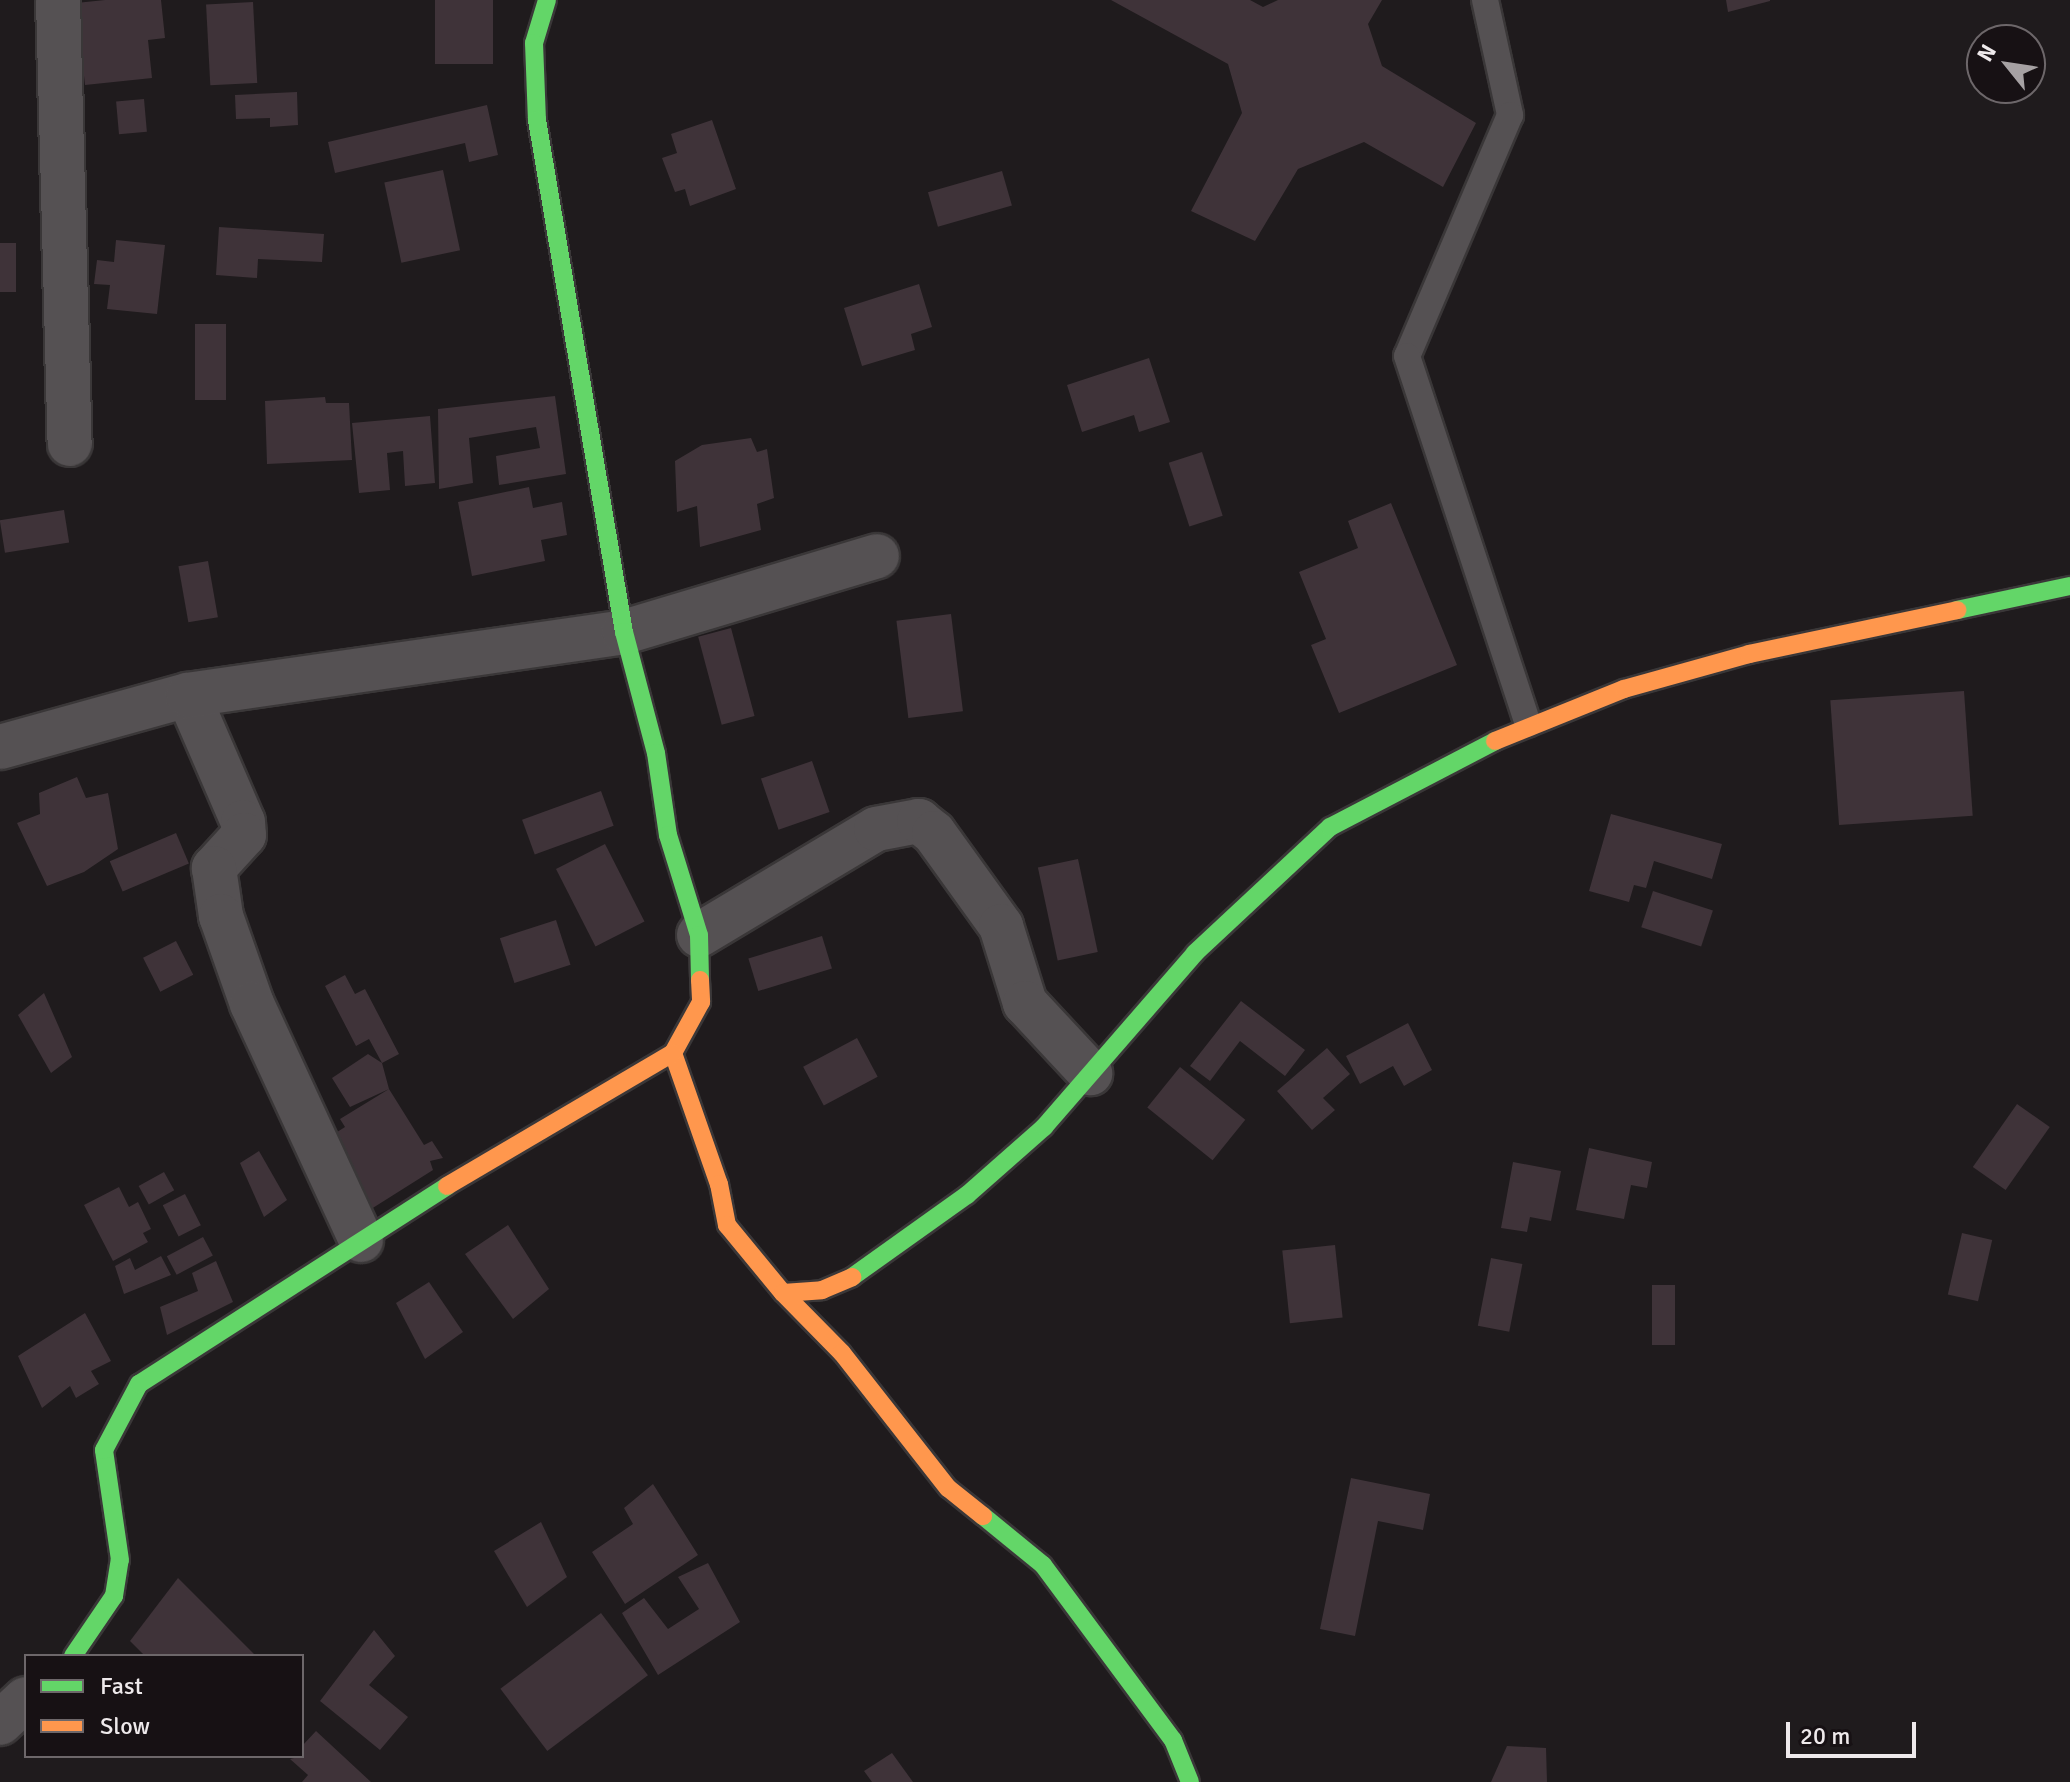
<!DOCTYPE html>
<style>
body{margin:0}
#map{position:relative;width:2070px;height:1782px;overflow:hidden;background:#1f1b1d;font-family:Signika,sans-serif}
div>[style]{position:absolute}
.building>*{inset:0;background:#3f3339;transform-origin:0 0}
.roads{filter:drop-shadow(2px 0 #3a3738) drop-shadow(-2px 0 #3a3738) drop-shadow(0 2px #3a3738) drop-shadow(0 -2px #3a3738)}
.lane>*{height:26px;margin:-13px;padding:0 13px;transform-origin:13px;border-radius:13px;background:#555153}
.street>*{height:44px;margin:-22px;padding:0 22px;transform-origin:22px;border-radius:22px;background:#555153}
.fast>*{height:18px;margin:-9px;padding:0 9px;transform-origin:9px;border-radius:9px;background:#63d668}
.slow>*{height:18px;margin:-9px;padding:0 9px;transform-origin:9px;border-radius:9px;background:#ff974d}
span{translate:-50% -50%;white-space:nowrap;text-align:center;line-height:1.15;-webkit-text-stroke:6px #171114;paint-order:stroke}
.legend{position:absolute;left:24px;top:1654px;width:280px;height:104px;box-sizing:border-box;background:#171114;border:2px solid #6d676a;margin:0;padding:10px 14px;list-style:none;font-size:24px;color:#eee9eb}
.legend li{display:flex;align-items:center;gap:16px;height:40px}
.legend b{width:40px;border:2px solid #6d676a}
.north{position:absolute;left:1966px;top:24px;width:80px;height:80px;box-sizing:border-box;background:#171114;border:2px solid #6d676a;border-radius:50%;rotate:300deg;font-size:22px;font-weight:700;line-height:32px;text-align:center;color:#eee9eb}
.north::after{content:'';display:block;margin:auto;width:28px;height:36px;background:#a6a1a3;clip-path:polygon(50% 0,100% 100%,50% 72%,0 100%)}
.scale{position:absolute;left:1786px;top:1722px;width:130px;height:36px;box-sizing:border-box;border:4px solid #eee9eb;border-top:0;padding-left:10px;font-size:24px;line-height:28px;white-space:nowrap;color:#eee9eb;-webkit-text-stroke:6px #171114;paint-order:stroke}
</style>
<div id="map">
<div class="building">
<div style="clip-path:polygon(105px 0,161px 0,165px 38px,148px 40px,152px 78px,85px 85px,76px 3px)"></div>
<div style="left:435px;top:0;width:58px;height:64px"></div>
<div style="clip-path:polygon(1111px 0,1250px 0,1263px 7px,1278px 0,1382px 0,1368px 24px,1382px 66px,1476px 123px,1443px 187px,1364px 142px,1298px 169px,1255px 241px,1191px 211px,1242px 113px,1228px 64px)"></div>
<div style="clip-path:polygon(1726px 0,1770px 0,1770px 1px,1728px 12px)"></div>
<div style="left:253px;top:2px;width:81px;height:47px;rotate:87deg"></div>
<div style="clip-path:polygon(297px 92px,298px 125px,270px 127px,270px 118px,236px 119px,235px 95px)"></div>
<div style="left:144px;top:99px;width:33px;height:28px;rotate:85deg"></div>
<div style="clip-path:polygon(487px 105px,498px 155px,469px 162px,465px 143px,335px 173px,328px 142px)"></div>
<div style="clip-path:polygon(712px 120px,736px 189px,690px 206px,685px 189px,675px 192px,662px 158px,677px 153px,671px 134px)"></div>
<div style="left:443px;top:170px;width:82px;height:60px;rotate:78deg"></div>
<div style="left:1002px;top:171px;width:36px;height:77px;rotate:74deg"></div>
<div style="clip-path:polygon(219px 227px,324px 234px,322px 262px,258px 259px,257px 278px,216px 275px)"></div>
<div style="clip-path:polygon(116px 240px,165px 245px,157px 314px,107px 309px,110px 285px,94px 284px,97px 260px,114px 262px)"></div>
<div style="left:0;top:243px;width:16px;height:49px"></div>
<div style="clip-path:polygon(919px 284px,932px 327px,911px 334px,915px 350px,862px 366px,844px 308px)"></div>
<div style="left:195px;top:324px;width:31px;height:76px"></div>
<div style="clip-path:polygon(1149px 358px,1170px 422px,1139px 432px,1134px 415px,1082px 432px,1067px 385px)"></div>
<div style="clip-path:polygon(555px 396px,566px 474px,499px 485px,496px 456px,540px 448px,536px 427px,469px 438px,473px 483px,439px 489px,438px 409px)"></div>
<div style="clip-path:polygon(325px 397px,326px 403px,349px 403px,352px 460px,267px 464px,265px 401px)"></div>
<div style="clip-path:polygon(430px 416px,435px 483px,405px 486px,403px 451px,387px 453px,390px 490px,359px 493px,352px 423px)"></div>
<div style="clip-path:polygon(751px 438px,757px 452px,767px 449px,774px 498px,757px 504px,761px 530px,700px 547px,697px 506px,677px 512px,675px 461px,702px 445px)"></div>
<div style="left:1202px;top:452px;width:67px;height:35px;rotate:72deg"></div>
<div style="clip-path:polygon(529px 487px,533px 508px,562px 502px,567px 535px,541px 540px,545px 561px,472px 576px,458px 502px)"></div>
<div style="clip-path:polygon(1391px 503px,1457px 665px,1339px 713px,1311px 645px,1326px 639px,1299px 572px,1358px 548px,1348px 521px)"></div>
<div style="left:64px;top:510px;width:33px;height:65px;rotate:81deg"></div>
<div style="left:208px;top:561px;width:57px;height:30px;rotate:80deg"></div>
<div style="left:951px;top:614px;width:98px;height:55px;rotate:83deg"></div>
<div style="left:731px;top:628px;width:91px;height:34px;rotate:75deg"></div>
<div style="left:1964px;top:691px;width:125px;height:134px;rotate:86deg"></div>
<div style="left:812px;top:761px;width:54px;height:54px;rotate:71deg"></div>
<div style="clip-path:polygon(77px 777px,86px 798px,108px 793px,118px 849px,84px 872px,47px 886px,17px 823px,40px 814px,39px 793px)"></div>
<div style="left:601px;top:791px;width:37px;height:84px;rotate:70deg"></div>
<div style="clip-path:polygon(1611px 814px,1722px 844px,1712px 879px,1654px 861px,1646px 888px,1634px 885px,1629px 902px,1589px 891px)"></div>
<div style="left:176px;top:833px;width:33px;height:72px;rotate:67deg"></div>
<div style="left:605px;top:844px;width:87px;height:55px;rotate:63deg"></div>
<div style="left:1078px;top:859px;width:95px;height:41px;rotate:78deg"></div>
<div style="left:1653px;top:891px;width:63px;height:38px;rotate:18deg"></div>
<div style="left:556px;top:920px;width:47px;height:59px;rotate:72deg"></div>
<div style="left:822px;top:936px;width:34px;height:77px;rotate:73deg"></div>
<div style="left:176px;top:941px;width:38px;height:37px;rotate:63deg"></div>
<div style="clip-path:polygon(345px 975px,355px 994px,365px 989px,399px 1054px,382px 1063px,389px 1089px,424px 1145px,432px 1141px,443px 1158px,430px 1161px,433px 1170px,368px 1211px,343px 1171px,352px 1165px,334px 1134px,345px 1127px,340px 1119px,389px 1089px,350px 1107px,332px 1078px,368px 1054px,382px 1063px,369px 1039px,356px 1046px,325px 986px)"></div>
<div style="clip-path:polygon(44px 993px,72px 1057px,51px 1073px,18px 1015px)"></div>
<div style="clip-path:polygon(1241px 1001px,1305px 1050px,1285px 1076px,1240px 1041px,1210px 1081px,1190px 1066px)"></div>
<div style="clip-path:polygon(1408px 1023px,1432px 1070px,1404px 1086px,1393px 1066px,1360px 1084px,1346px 1056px)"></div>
<div style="left:857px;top:1038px;width:44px;height:61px;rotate:62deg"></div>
<div style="clip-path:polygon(1327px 1048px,1350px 1074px,1323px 1098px,1335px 1110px,1312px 1130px,1277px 1091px)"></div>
<div style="left:1180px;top:1067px;width:84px;height:52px;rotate:39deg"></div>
<div style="left:2017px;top:1104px;width:40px;height:77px;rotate:35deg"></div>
<div style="clip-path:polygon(1589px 1148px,1652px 1162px,1647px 1188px,1631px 1185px,1624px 1219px,1576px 1210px)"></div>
<div style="clip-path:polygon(259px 1151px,287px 1200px,264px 1217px,240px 1163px)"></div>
<div style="clip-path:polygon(1513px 1162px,1561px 1171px,1551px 1221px,1530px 1217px,1527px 1232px,1501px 1228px)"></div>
<div style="left:164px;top:1172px;width:21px;height:29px;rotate:61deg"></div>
<div style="clip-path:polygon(119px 1187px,129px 1207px,138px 1202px,151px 1229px,143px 1233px,148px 1242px,113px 1261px,84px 1205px)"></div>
<div style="left:185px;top:1194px;width:35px;height:25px;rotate:63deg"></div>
<div style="clip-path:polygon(508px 1225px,549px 1289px,513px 1319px,465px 1254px)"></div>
<div style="left:1962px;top:1233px;width:31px;height:63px;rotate:13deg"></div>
<div style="left:203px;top:1237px;width:21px;height:41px;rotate:62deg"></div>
<div style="left:1335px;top:1245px;width:73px;height:53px;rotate:84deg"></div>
<div style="clip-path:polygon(161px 1256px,171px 1275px,124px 1294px,115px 1266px,130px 1258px,135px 1270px)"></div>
<div style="left:1491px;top:1258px;width:32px;height:69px;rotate:11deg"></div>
<div style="clip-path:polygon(216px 1261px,233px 1302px,167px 1335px,160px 1307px,198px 1291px,192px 1273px)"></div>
<div style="clip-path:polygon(429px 1282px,463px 1332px,425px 1359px,396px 1303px)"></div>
<div style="left:1652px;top:1285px;width:23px;height:60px"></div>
<div style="clip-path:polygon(85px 1313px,111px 1361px,91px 1371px,99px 1384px,76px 1398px,70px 1386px,42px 1408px,18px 1356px)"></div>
<div style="clip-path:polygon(1351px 1478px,1430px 1494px,1423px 1530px,1378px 1521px,1355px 1636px,1320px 1629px)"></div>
<div style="clip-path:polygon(653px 1484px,698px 1555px,625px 1604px,592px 1552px,633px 1524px,624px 1508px)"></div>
<div style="clip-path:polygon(541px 1522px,567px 1577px,527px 1607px,494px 1551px)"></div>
<div style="clip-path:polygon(708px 1563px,740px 1622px,658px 1675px,622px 1613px,644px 1598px,668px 1629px,699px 1609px,678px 1577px)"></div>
<div style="clip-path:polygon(178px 1578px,256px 1656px,145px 1656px,130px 1641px)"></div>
<div style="left:601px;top:1613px;width:78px;height:126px;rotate:53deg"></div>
<div style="clip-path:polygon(374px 1630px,395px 1656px,369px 1685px,408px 1717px,380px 1750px,320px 1701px)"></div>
<div style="clip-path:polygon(316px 1731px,371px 1782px,302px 1782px,308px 1775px,290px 1759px,302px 1756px,302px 1746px)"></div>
<div style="clip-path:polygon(1507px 1746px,1546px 1748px,1547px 1782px,1491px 1782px)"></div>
<div style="clip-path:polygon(892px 1753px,913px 1782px,872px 1782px,864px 1771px)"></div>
</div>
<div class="roads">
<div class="lane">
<div style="left:1485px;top:0;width:118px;rotate:77.7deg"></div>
<div style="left:1510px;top:115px;width:262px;rotate:113.1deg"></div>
<div style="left:1407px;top:356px;width:387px;rotate:71.8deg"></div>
</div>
<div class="street">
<div style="left:58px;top:0;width:444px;rotate:88.5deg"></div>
<div style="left:188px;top:695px;width:138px;rotate:66.6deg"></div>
<div style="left:243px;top:822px;width:13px;rotate:86deg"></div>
<div style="left:244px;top:835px;width:45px;rotate:132.3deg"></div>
<div style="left:214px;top:868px;width:49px;rotate:81.7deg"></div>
<div style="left:221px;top:916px;width:93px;rotate:70.6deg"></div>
<div style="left:252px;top:1004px;width:260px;rotate:65.2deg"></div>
<div style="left:0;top:747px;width:195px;rotate:-15.5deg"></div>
<div style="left:188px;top:695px;width:441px;rotate:-8.2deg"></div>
<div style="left:624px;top:632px;width:264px;rotate:-16.7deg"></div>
<div style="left:699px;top:935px;width:206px;rotate:-30.9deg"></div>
<div style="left:876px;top:829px;width:44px;rotate:-10.5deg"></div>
<div style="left:919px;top:821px;width:19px;rotate:39deg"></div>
<div style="left:934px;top:833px;width:115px;rotate:54.2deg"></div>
<div style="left:1001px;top:926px;width:81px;rotate:72.7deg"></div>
<div style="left:1025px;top:1003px;width:96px;rotate:47.1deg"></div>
<div style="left:0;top:1723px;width:35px;rotate:-43deg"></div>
</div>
<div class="fast">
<div style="left:547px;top:0;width:45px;rotate:106.8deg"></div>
<div style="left:534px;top:43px;width:77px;rotate:87.8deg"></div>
<div style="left:537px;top:120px;width:519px;rotate:80.36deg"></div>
<div style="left:624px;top:632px;width:125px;rotate:75.2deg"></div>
<div style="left:656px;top:753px;width:83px;rotate:81.7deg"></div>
<div style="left:668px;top:835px;width:105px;rotate:72.8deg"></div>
<div style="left:699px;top:935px;width:45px;rotate:88.7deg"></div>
<div style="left:1957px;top:610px;width:116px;rotate:-12deg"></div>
<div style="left:852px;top:1277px;width:141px;rotate:-35.5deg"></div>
<div style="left:967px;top:1195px;width:103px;rotate:-41.4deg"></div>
<div style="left:1044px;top:1127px;width:230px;rotate:-49deg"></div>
<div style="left:1195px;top:953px;width:185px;rotate:-43deg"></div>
<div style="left:1330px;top:827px;width:186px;rotate:-27.5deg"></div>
<div style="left:983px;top:1516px;width:77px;rotate:39.2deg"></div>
<div style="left:1043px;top:1565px;width:218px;rotate:53.4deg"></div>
<div style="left:1173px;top:1740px;width:45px;rotate:68deg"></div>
<div style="left:73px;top:1656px;width:73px;rotate:-55.7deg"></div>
<div style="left:114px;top:1596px;width:36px;rotate:-81deg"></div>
<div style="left:120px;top:1560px;width:111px;rotate:-98.3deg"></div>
<div style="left:104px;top:1450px;width:75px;rotate:-62.1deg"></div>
<div style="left:139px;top:1384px;width:366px;rotate:-32.7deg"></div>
</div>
<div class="slow">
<div style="left:1495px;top:741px;width:139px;rotate:-22deg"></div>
<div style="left:1624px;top:689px;width:130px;rotate:-15.6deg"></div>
<div style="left:1749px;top:654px;width:213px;rotate:-11.9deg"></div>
<div style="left:700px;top:980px;width:22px;rotate:87deg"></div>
<div style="left:701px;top:1002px;width:58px;rotate:118.8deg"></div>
<div style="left:673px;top:1053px;width:139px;rotate:70.7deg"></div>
<div style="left:719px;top:1184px;width:42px;rotate:79deg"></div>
<div style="left:727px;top:1225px;width:88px;rotate:50.5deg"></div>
<div style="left:783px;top:1293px;width:39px;rotate:-4deg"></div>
<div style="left:822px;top:1290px;width:33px;rotate:-23deg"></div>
<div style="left:447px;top:1186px;width:262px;rotate:-30.5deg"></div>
<div style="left:783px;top:1293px;width:84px;rotate:45.5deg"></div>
<div style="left:842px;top:1353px;width:172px;rotate:51.9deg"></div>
<div style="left:948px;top:1488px;width:45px;rotate:38.7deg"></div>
</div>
</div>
<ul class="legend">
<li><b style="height:10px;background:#63d668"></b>Fast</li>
<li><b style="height:10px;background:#ff974d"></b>Slow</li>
</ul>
<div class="north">N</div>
<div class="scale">20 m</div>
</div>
